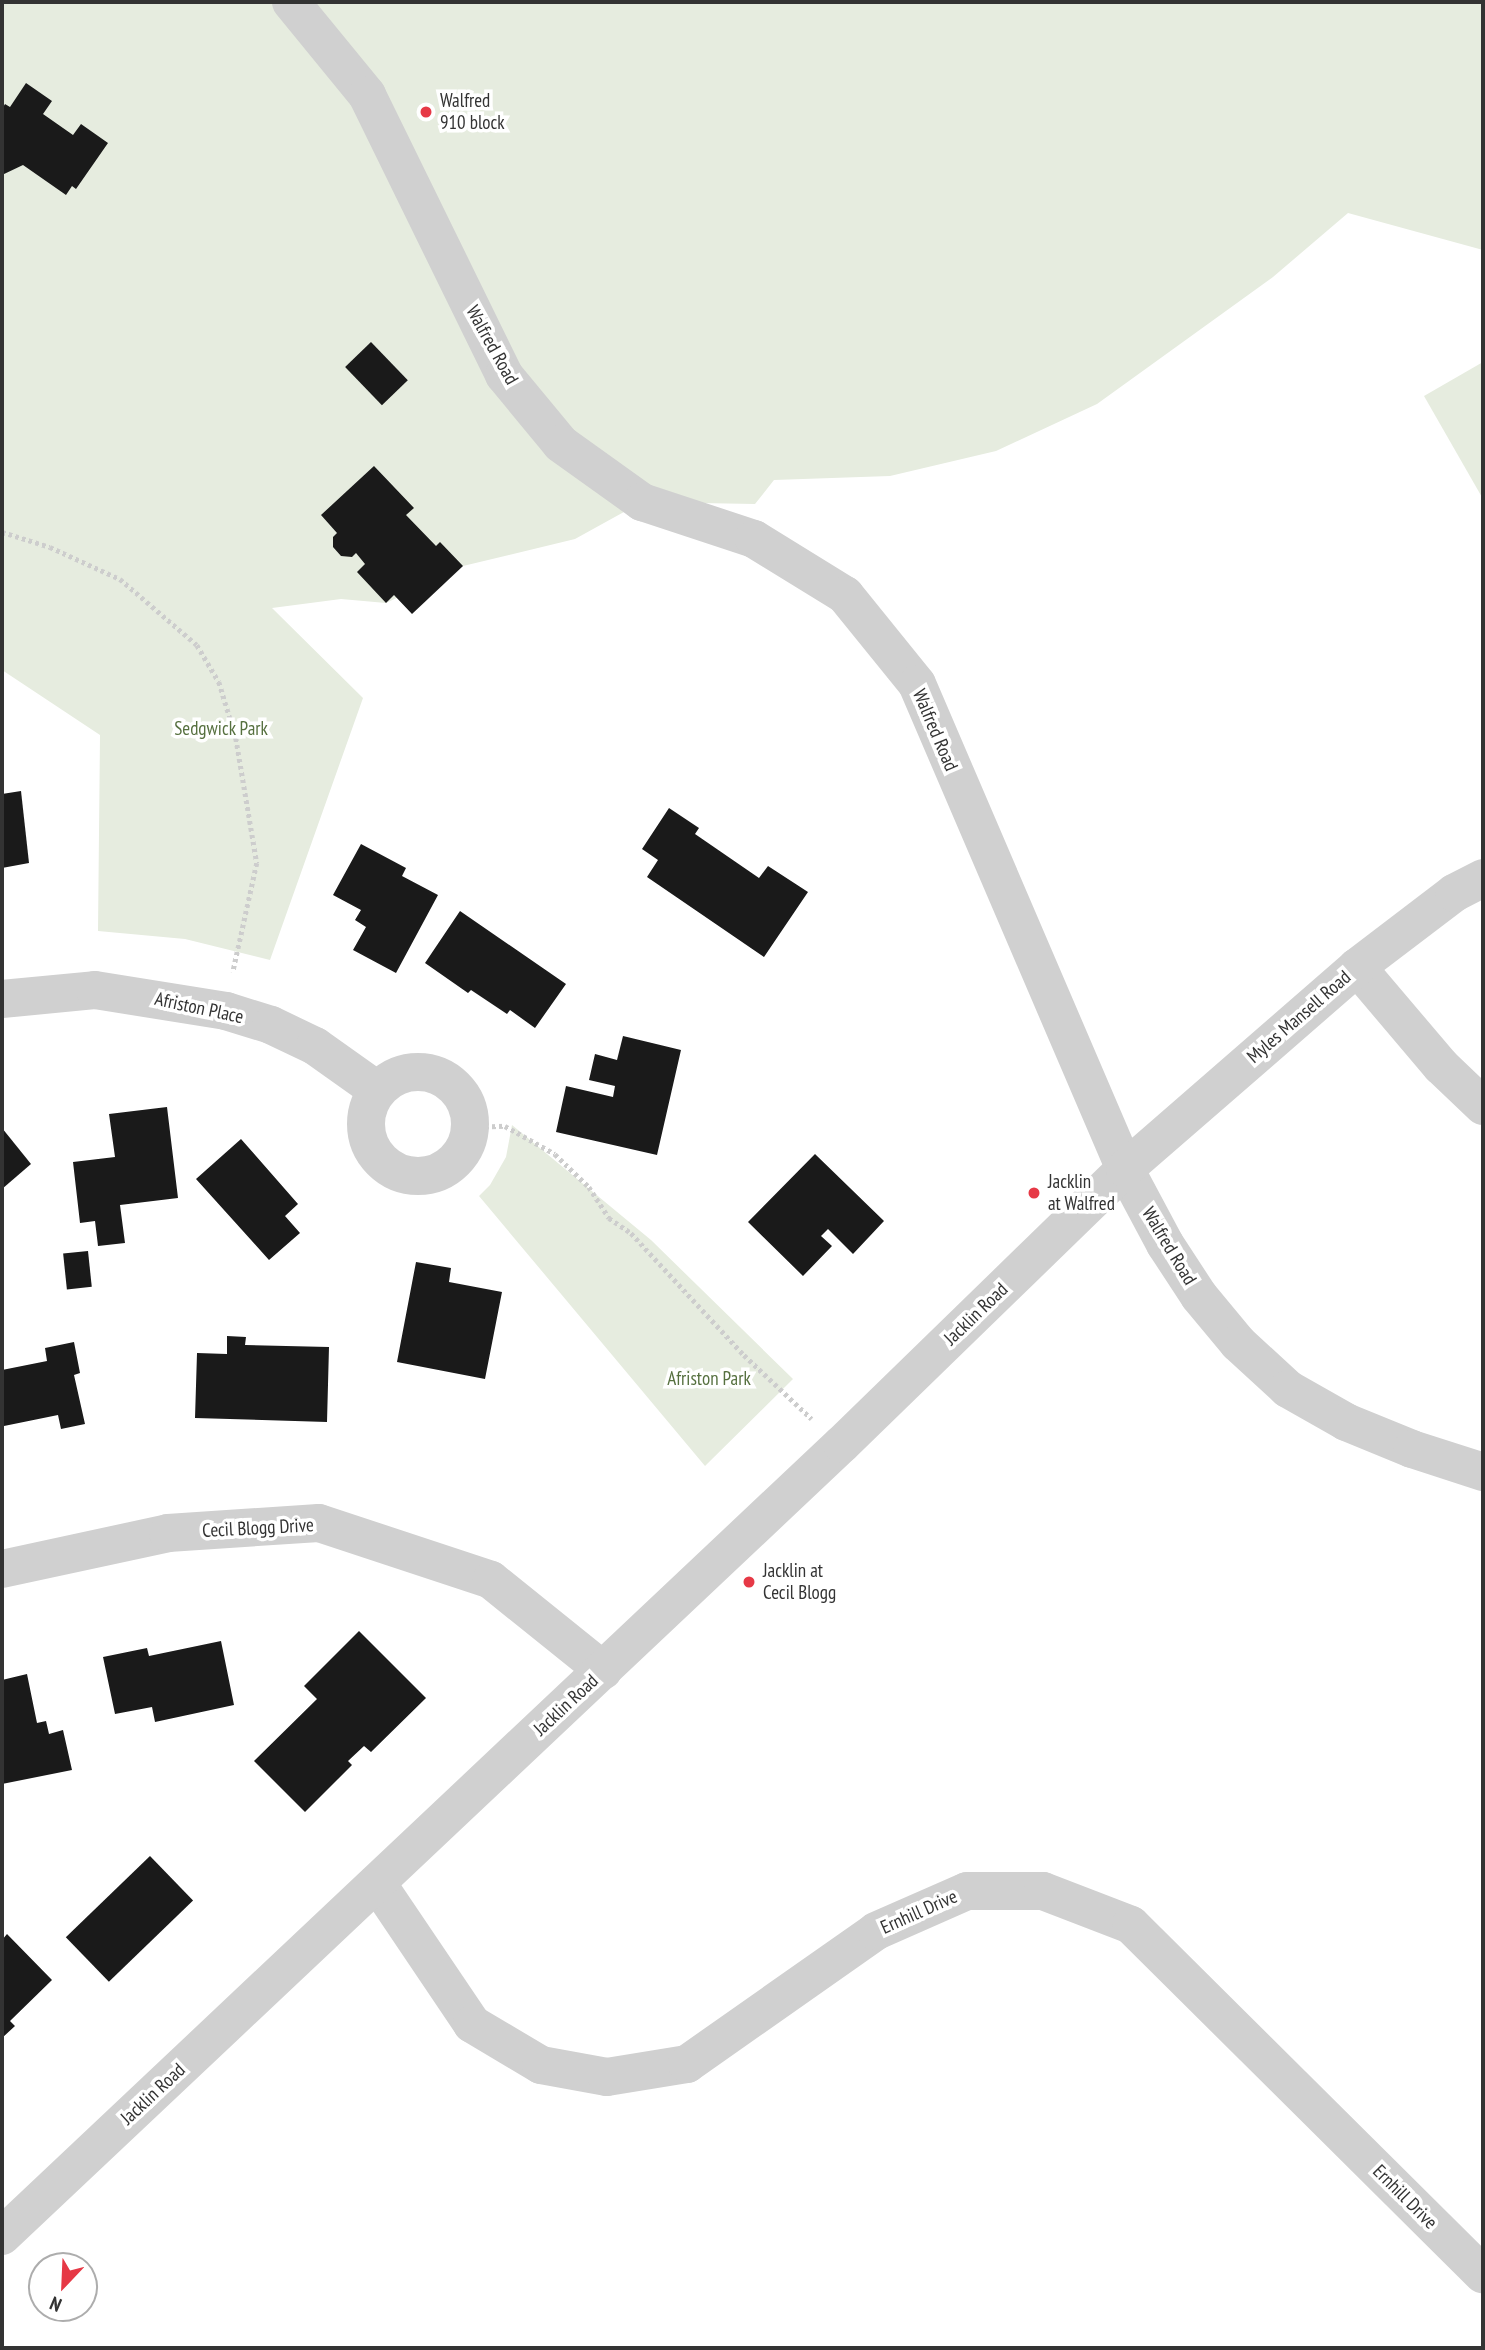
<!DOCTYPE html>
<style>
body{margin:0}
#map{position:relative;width:1485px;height:2350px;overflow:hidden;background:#fff;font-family:"PT Sans Narrow",sans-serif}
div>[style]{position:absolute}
.green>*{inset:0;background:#e6ecdf}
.building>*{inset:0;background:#1a1a1a;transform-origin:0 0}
.path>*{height:4.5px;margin-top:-2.25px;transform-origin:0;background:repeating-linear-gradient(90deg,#cdcdcd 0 3.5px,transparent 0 7px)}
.street>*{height:38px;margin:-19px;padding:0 19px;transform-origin:19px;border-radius:19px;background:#d0d0d0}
.street>.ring{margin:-19px;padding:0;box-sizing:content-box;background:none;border:38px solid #d0d0d0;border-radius:50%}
.dots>*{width:19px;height:19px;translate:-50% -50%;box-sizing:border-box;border:4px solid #fff;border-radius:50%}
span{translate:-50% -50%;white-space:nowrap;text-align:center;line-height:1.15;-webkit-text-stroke:7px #fff;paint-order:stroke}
.poi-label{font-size:19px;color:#333}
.left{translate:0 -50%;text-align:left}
.street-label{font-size:19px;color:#333}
.park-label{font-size:19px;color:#56703f}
.frame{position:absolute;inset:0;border:4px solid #333;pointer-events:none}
.north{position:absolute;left:28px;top:2252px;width:70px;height:70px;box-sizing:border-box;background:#fff;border:2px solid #adadad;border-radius:50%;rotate:203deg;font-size:19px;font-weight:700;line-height:28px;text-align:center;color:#333}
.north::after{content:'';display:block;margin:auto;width:24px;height:32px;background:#e63946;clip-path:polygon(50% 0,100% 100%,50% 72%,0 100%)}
</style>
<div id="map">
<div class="green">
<div style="clip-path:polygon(2px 2px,1483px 2px,1483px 250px,1348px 213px,1273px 277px,1097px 404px,996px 451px,890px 476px,774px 480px,755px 504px,642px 502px,575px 539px,463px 566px,386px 603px,341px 599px,272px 608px,363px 698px,270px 960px,185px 939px,98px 931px,100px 735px,2px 670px)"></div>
<div style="clip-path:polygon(1483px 362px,1483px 499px,1424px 396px)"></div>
<div style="clip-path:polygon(512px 1125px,651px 1240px,793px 1379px,705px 1466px,479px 1196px,490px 1185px,506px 1157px)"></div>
</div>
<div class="building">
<div style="clip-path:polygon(26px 83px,52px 101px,43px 114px,73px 135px,81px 124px,108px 143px,76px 189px,72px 186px,66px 195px,23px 165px,2px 175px,2px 109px,5px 104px,10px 107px)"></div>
<div style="left:371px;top:342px;width:53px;height:36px;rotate:46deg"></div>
<div style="clip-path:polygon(374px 466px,414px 508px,406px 515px,436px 546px,440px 542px,463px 566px,412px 614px,394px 595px,386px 603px,357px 572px,365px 564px,356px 553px,352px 557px,341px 556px,333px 547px,333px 537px,337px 533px,321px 515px)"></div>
<div style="clip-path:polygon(21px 791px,29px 863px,2px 868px,2px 794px)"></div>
<div style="clip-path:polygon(669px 808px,699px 828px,695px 834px,759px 878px,768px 866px,808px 892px,764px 957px,647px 877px,658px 860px,642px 849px)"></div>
<div style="clip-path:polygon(361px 844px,406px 868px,402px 876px,438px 895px,396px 973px,353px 950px,366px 927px,355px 920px,361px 910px,333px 895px)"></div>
<div style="clip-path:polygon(460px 911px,566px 984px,535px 1028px,510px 1010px,507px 1014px,471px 990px,468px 993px,425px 963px)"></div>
<div style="clip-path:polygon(623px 1036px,681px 1050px,657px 1155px,556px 1132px,566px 1086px,613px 1097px,615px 1086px,589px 1080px,595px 1054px,617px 1060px)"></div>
<div style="clip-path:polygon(167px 1107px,178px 1198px,120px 1205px,125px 1243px,98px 1246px,95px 1221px,80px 1223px,73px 1162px,115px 1157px,109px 1114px)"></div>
<div style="clip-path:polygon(2px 1128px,31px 1164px,2px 1189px)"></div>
<div style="clip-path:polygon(241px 1139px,298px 1204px,285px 1216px,300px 1233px,269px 1260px,196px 1179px)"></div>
<div style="clip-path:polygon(815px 1154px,884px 1221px,853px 1254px,828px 1229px,821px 1236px,832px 1246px,803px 1276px,748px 1222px)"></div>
<div style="left:88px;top:1251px;width:36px;height:25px;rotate:84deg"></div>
<div style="clip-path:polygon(416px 1262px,451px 1268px,449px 1282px,502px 1292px,485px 1379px,397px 1362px)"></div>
<div style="clip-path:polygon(227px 1336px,246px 1337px,245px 1345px,329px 1347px,327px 1422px,195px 1418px,197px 1353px,227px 1354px)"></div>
<div style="clip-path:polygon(74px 1342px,80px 1373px,74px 1375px,85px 1424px,61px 1429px,58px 1415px,4px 1426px,2px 1370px,47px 1361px,45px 1348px)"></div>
<div style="clip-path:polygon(359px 1631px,426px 1698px,371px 1752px,364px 1746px,348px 1761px,352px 1765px,305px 1812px,254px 1761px,317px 1699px,304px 1686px)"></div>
<div style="clip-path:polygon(221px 1641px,234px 1705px,155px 1722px,152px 1707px,115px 1714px,103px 1657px,147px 1648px,149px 1656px)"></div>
<div style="clip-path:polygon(27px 1674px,37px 1723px,46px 1721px,49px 1734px,63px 1730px,72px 1770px,2px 1784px,2px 1680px)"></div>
<div style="left:150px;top:1856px;width:62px;height:117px;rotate:46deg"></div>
<div style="clip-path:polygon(7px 1934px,52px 1980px,10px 2021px,15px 2026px,2px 2038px,2px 1940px)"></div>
</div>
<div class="path">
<div style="left:2px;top:532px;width:50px;rotate:17.4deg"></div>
<div style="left:50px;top:547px;width:77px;rotate:24.6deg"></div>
<div style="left:120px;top:579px;width:101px;rotate:40.6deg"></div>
<div style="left:197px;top:645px;width:43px;rotate:59.3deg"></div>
<div style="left:219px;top:682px;width:59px;rotate:73.1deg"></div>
<div style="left:236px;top:738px;width:127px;rotate:80.5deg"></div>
<div style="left:257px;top:863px;width:112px;rotate:102.4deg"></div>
<div style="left:471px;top:1127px;width:34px;rotate:-2deg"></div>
<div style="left:505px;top:1126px;width:57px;rotate:29.2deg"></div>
<div style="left:555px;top:1154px;width:47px;rotate:44.1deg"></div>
<div style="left:589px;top:1187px;width:37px;rotate:57deg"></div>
<div style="left:609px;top:1218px;width:27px;rotate:34deg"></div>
<div style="left:631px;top:1233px;width:166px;rotate:47.2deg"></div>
<div style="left:744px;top:1355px;width:93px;rotate:43.3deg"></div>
</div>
<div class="street">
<div style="left:291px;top:2px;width:120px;rotate:50.7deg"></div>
<div style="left:367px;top:95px;width:312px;rotate:63.9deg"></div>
<div style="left:504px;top:375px;width:89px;rotate:50.4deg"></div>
<div style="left:561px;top:444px;width:100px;rotate:35.6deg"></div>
<div style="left:642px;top:502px;width:118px;rotate:18.3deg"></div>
<div style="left:754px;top:539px;width:107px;rotate:31.6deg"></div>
<div style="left:845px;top:595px;width:114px;rotate:51deg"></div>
<div style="left:917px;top:684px;width:528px;rotate:66.79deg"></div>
<div style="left:1125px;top:1169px;width:85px;rotate:61.9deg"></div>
<div style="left:1165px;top:1244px;width:62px;rotate:56.8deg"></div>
<div style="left:1199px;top:1296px;width:61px;rotate:50.3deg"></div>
<div style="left:1238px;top:1343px;width:68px;rotate:42.6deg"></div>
<div style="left:1288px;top:1389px;width:67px;rotate:29.6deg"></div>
<div style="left:1346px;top:1422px;width:71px;rotate:22.2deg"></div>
<div style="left:1412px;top:1449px;width:75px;rotate:17.9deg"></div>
<div style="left:1357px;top:967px;width:130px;rotate:49.7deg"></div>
<div style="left:1441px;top:1066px;width:58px;rotate:43.6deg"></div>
<div style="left:2px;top:999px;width:93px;rotate:-5.5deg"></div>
<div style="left:95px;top:990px;width:133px;rotate:9.1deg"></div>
<div style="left:226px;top:1011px;width:47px;rotate:17.3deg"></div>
<div style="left:271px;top:1025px;width:49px;rotate:25.5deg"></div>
<div style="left:315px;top:1046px;width:76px;rotate:35.4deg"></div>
<div class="ring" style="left:366px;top:1072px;width:66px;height:66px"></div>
<div style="left:2px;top:1569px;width:170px;rotate:-12.2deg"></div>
<div style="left:168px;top:1533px;width:151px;rotate:-3.8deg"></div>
<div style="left:319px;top:1523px;width:181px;rotate:18.3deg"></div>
<div style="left:491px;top:1580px;width:144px;rotate:38.8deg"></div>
<div style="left:377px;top:1883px;width:170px;rotate:56deg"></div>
<div style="left:472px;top:2024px;width:80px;rotate:30.7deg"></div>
<div style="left:541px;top:2065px;width:67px;rotate:10.3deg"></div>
<div style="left:607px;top:2077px;width:81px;rotate:-9.2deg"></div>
<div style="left:687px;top:2064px;width:231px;rotate:-35.1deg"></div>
<div style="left:876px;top:1931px;width:99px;rotate:-23.7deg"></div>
<div style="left:967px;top:1891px;width:76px"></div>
<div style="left:1043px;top:1891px;width:94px;rotate:21.1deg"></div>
<div style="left:1131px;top:1925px;width:496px;rotate:44.8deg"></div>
<div style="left:2px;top:2236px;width:1154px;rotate:-43.32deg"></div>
<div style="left:842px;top:1444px;width:395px;rotate:-44.2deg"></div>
<div style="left:1125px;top:1169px;width:308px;rotate:-41deg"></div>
<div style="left:1357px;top:967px;width:122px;rotate:-37.3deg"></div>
<div style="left:1454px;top:893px;width:33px;rotate:-27deg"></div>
</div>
<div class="dots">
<div style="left:426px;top:112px;background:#e63946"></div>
<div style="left:1034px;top:1193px;background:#e63946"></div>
<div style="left:749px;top:1582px;background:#e63946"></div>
</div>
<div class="poi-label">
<span class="left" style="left:440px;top:112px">Walfred<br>910 block</span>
<span class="left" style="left:1048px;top:1193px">Jacklin<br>at Walfred</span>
<span class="left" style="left:763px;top:1582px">Jacklin at<br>Cecil Blogg</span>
</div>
<div class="street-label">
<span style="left:492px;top:345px;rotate:61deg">Walfred Road</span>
<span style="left:935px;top:730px;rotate:67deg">Walfred Road</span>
<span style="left:199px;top:1008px;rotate:12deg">Afriston Place</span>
<span style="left:1299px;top:1017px;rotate:-41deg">Myles Mansell Road</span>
<span style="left:1169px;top:1246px;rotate:59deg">Walfred Road</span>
<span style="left:976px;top:1314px;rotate:-44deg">Jacklin Road</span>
<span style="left:258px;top:1528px;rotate:-3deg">Cecil Blogg Drive</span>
<span style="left:566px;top:1705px;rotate:-43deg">Jacklin Road</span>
<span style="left:919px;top:1912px;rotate:-24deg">Ernhill Drive</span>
<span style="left:153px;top:2094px;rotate:-43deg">Jacklin Road</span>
<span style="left:1405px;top:2197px;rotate:45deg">Ernhill Drive</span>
</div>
<div class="park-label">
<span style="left:221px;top:729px">Sedgwick Park</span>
<span style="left:709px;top:1379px">Afriston Park</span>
</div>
<div class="frame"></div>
<div class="north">N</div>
</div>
